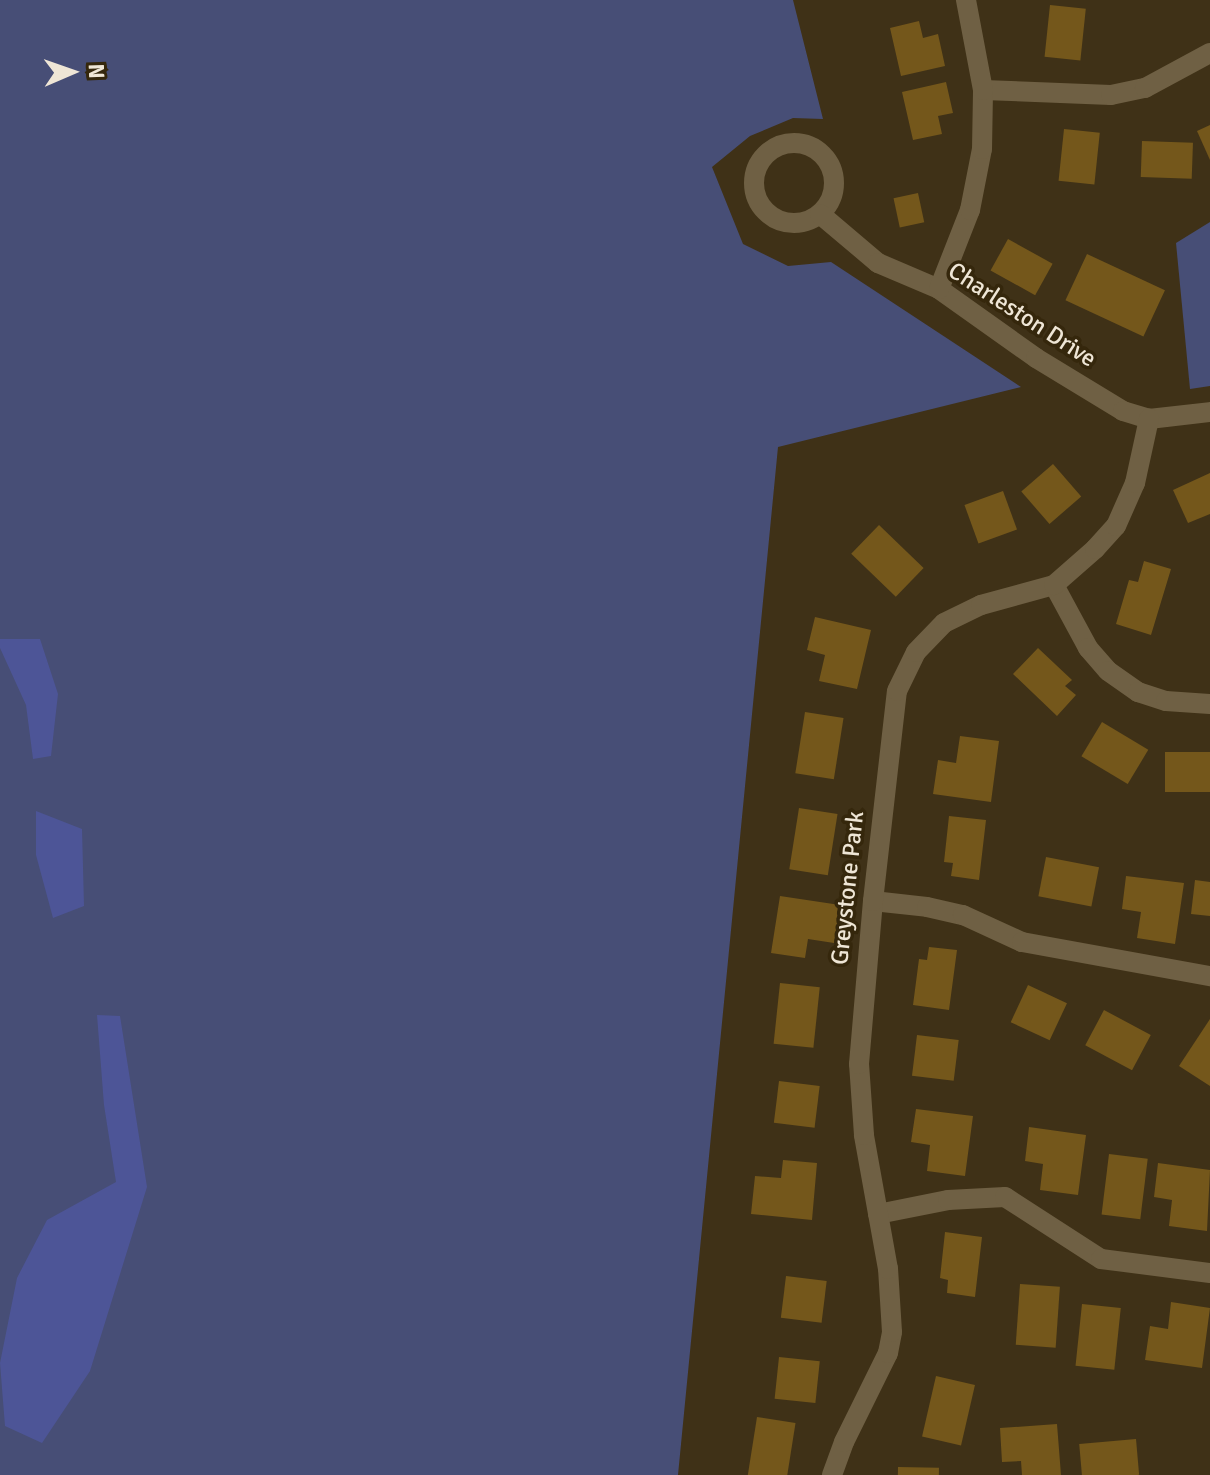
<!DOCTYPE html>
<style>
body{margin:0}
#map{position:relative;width:1210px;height:1475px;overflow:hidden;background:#3f3117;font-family:Signika,sans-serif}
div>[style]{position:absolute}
.green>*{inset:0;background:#474e76}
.water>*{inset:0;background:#4d5597}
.building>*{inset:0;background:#74571b;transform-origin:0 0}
.street>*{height:20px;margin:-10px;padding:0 10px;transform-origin:10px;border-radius:10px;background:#6f6044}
.street>.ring{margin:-10px;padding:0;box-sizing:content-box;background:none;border:20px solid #6f6044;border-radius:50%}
span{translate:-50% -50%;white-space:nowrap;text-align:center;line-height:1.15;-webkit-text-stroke:7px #35270c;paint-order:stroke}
.street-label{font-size:24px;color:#efe6d6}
.north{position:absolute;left:32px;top:32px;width:80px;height:80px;-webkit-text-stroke:6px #35270c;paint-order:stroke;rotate:88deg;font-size:22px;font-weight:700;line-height:32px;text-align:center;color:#efe6d6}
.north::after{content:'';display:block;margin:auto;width:28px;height:36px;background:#efe6d6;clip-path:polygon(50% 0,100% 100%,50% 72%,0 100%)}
</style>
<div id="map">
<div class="green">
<div style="clip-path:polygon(0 0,793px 0,823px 119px,793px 118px,750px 136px,712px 167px,743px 244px,788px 266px,831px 262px,1021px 387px,778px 447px,678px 1475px,0 1475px)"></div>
<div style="clip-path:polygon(1210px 222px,1210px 386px,1190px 389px,1176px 243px)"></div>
</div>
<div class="water">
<div style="clip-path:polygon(0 639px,40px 639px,58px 694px,51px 756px,33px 759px,26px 705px,0 648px)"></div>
<div style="clip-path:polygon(36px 811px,82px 829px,84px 906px,53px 918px,36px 855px)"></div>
<div style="clip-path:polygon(97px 1015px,120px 1016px,147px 1187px,90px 1371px,42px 1443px,5px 1426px,0 1363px,17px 1278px,47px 1220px,116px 1182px,104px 1105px)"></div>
</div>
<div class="building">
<div style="left:1050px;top:5px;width:36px;height:52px;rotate:6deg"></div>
<div style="clip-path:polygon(919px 21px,923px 38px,938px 34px,945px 66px,901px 76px,890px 28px)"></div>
<div style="clip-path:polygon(946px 82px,953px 113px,938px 116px,942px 134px,913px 140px,902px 92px)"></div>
<div style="clip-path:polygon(1210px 125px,1210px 160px,1197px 131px)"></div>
<div style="left:1064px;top:129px;width:36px;height:52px;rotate:6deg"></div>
<div style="left:1142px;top:141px;width:51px;height:36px;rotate:2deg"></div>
<div style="left:918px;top:193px;width:30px;height:25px;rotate:78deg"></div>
<div style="left:1008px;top:239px;width:51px;height:36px;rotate:29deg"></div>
<div style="left:1087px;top:254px;width:86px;height:51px;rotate:25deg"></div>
<div style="left:1053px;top:464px;width:43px;height:42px;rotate:49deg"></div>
<div style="clip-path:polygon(1210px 473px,1210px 514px,1188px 523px,1173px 490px)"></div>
<div style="left:1003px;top:491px;width:41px;height:41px;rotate:70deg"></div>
<div style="left:879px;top:525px;width:62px;height:40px;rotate:44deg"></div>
<div style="clip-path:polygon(1144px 561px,1171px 569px,1151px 635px,1116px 624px,1129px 580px,1138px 582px)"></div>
<div style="clip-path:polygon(815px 617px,871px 630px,857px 689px,819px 681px,825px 655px,807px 650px)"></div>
<div style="clip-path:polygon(1038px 648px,1072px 680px,1065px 686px,1076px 695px,1057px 716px,1013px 674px)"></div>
<div style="left:805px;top:712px;width:39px;height:62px;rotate:9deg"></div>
<div style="left:1102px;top:722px;width:54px;height:40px;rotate:31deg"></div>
<div style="clip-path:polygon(960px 736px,999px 741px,991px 802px,933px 794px,938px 760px,956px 763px)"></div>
<div style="left:1210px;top:752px;width:40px;height:45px;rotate:90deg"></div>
<div style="left:799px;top:808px;width:39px;height:62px;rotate:9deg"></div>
<div style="clip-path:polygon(949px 816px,986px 820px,979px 880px,951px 876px,953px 863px,944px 862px)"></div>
<div style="left:1046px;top:857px;width:54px;height:40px;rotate:11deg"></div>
<div style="clip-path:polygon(1126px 876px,1184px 883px,1175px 944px,1137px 938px,1141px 912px,1122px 909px)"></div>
<div style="clip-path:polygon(1195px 880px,1210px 882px,1210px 916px,1191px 914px)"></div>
<div style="clip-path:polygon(780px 896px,840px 905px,834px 943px,808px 939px,805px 958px,771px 953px)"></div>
<div style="clip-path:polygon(929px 947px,957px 950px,949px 1010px,913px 1005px,919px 959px,927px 960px)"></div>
<div style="left:780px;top:983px;width:40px;height:61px;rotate:6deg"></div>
<div style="left:1028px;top:985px;width:43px;height:41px;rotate:25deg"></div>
<div style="left:1104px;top:1010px;width:53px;height:40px;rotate:28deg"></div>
<div style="clip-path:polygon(1210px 1019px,1210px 1086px,1179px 1066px)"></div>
<div style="left:917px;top:1035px;width:42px;height:41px;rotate:7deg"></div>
<div style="left:779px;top:1081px;width:41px;height:42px;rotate:7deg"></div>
<div style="clip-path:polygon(916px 1109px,973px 1116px,965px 1176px,927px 1171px,930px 1145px,911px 1142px)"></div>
<div style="clip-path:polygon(1029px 1127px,1086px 1135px,1078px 1195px,1040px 1190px,1043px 1164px,1025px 1161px)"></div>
<div style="left:1109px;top:1154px;width:39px;height:61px;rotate:7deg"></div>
<div style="clip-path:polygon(783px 1160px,817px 1163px,812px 1220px,751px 1214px,755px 1176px,781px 1178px)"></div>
<div style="clip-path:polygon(1158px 1163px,1210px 1170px,1207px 1231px,1169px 1226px,1172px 1200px,1154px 1197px)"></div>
<div style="clip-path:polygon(945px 1232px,982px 1237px,975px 1297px,947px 1293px,948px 1280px,940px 1278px)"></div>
<div style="left:786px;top:1276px;width:41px;height:42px;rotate:7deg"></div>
<div style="left:1020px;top:1284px;width:40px;height:61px;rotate:4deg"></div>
<div style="clip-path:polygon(1171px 1302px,1210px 1308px,1202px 1368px,1145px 1360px,1150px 1326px,1168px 1329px)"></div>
<div style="left:1082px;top:1304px;width:39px;height:62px;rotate:6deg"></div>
<div style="left:779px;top:1357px;width:41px;height:42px;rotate:6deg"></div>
<div style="left:936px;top:1376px;width:40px;height:62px;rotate:13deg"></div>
<div style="left:757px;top:1417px;width:39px;height:59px;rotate:9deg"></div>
<div style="clip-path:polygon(1057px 1424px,1061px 1475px,1022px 1475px,1021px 1461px,1002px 1462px,1000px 1428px)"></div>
<div style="left:1136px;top:1439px;width:36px;height:57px;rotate:85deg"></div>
<div style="left:898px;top:1467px;width:41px;height:8px;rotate:1deg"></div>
</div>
<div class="street">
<div style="left:983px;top:90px;width:128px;rotate:2.2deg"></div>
<div style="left:1111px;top:95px;width:35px;rotate:-12deg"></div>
<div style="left:1145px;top:88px;width:74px;rotate:-28.3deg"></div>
<div class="ring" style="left:754px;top:143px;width:60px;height:60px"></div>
<div style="left:820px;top:214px;width:76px;rotate:40.2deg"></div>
<div style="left:878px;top:263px;width:66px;rotate:23.1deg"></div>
<div style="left:939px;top:289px;width:119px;rotate:35.4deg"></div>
<div style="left:1036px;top:358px;width:102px;rotate:31.3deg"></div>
<div style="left:1123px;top:411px;width:27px;rotate:17deg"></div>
<div style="left:1149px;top:419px;width:61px;rotate:-6.5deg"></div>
<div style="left:939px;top:289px;width:85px;rotate:-68.6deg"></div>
<div style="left:970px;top:210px;width:62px;rotate:-78.9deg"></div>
<div style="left:982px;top:149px;width:59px;rotate:-89deg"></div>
<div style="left:983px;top:90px;width:92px;rotate:-100.7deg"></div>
<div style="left:1054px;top:585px;width:72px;rotate:61.6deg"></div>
<div style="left:1088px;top:648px;width:30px;rotate:49deg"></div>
<div style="left:1108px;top:671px;width:37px;rotate:35deg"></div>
<div style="left:1138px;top:692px;width:29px;rotate:18deg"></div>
<div style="left:1166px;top:701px;width:44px;rotate:3.9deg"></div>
<div style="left:873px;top:901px;width:54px;rotate:6.3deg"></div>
<div style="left:927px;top:907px;width:37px;rotate:13deg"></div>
<div style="left:963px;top:915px;width:65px;rotate:24.6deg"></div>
<div style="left:1022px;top:942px;width:191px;rotate:10.3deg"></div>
<div style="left:878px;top:1214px;width:71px;rotate:-11.3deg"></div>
<div style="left:948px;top:1200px;width:57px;rotate:-3deg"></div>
<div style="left:1005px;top:1197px;width:114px;rotate:32.9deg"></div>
<div style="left:1101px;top:1259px;width:110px;rotate:7.3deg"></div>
<div style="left:832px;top:1475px;width:35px;rotate:-70deg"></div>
<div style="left:844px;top:1442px;width:99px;rotate:-63.7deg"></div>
<div style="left:888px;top:1353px;width:21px;rotate:-79deg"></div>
<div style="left:892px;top:1332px;width:63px;rotate:-93.6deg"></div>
<div style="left:888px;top:1269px;width:136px;rotate:-100.2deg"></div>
<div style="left:864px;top:1135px;width:71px;rotate:-94deg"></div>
<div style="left:859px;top:1064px;width:164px;rotate:-85.1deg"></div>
<div style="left:873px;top:901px;width:211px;rotate:-83.5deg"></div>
<div style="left:897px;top:691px;width:43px;rotate:-64deg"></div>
<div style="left:916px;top:652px;width:40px;rotate:-46deg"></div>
<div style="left:944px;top:623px;width:41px;rotate:-25.9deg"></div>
<div style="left:981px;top:605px;width:76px;rotate:-15.3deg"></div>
<div style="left:1054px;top:585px;width:55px;rotate:-41.3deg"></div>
<div style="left:1095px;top:549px;width:31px;rotate:-48deg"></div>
<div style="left:1116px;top:526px;width:47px;rotate:-66.2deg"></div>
<div style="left:1135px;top:483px;width:66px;rotate:-77.7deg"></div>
</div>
<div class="street-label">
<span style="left:1022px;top:315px;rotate:33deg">Charleston Drive</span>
<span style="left:848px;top:888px;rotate:-84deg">Greystone Park</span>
</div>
<div class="north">N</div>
</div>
